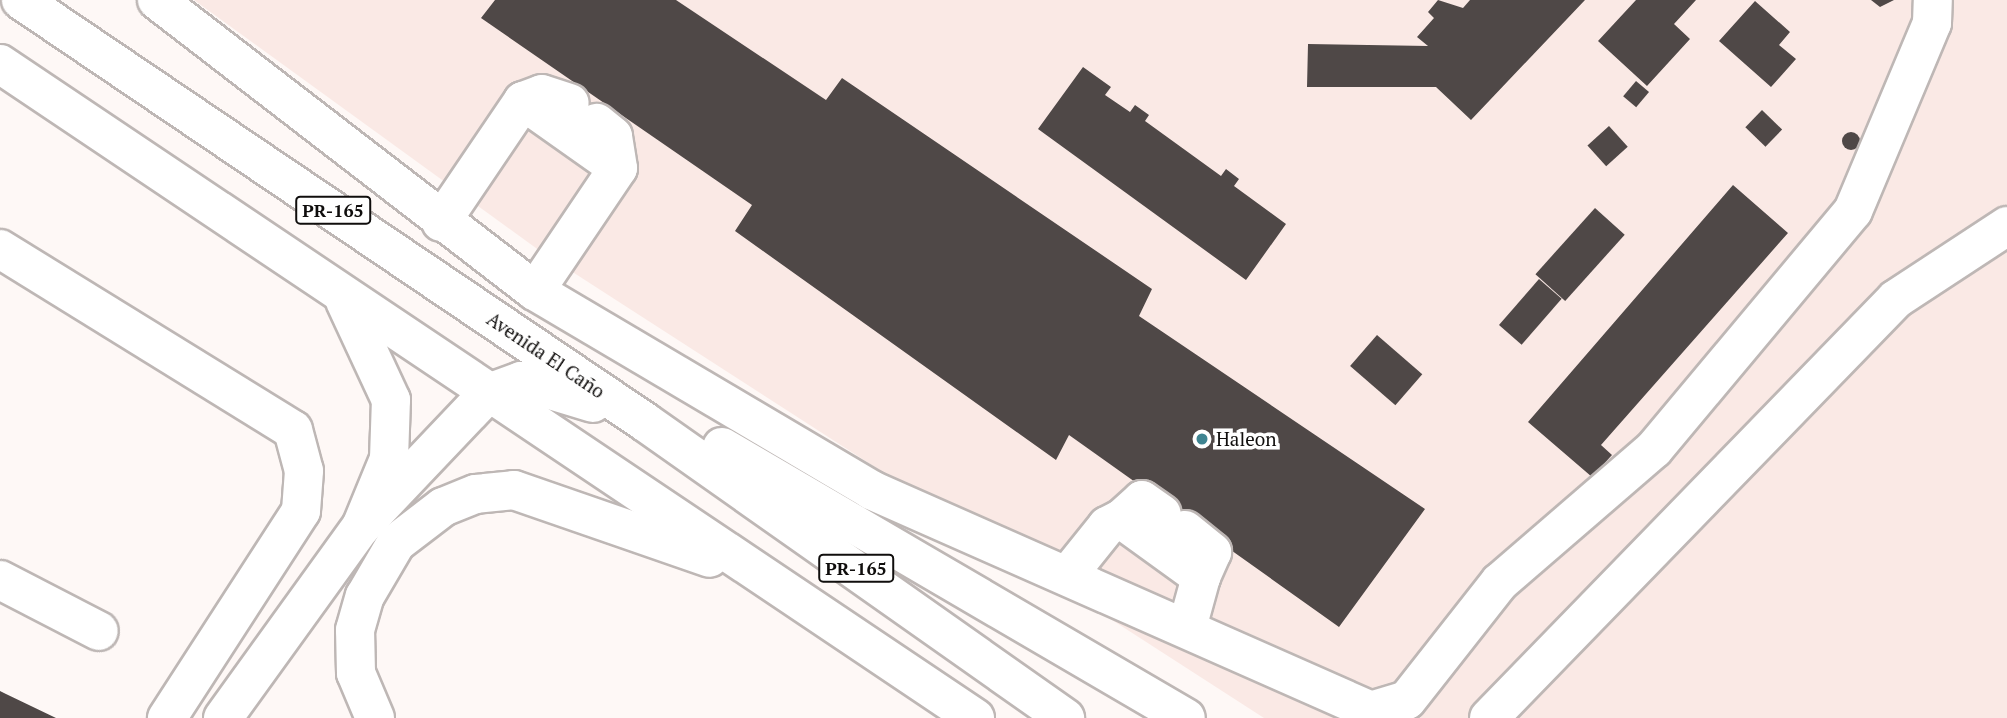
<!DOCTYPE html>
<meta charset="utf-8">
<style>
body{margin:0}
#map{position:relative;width:2007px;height:718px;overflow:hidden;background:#fef8f6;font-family:"PT Serif",serif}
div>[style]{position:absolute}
.built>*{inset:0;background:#fae9e5}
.building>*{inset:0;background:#4f4847;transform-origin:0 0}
.round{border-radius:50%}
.roads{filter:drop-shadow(2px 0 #beb7b5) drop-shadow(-2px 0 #beb7b5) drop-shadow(0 2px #beb7b5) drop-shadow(0 -2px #beb7b5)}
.minor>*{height:38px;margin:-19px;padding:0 19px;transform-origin:19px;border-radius:19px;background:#fff}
.highway>*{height:38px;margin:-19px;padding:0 19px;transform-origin:19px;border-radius:19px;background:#fff}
.dots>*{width:19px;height:19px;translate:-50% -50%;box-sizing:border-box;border:4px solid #fff;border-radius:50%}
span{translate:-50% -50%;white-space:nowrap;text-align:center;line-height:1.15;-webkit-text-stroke:7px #fff;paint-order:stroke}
.shield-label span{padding:2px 5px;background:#fff;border:2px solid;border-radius:5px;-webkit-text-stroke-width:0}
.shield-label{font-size:18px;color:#100e0d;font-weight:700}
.street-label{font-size:19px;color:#100e0d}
.poi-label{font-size:19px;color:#100e0d}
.left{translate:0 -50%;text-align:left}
</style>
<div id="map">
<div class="built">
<div style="clip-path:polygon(194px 0,2007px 0,2007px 718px,1264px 718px,540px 251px)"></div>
</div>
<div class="building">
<div style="clip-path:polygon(495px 0,676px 0,826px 100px,842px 78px,1152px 289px,1139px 316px,1425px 509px,1339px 627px,1069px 435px,1056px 460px,735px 231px,752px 205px,481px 18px)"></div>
<div style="clip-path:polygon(1438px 0,1463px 8px,1470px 0,1585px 0,1471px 120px,1436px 87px,1307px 87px,1308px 44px,1428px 46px,1417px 37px,1434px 18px,1428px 12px)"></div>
<div style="clip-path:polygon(1636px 0,1696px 0,1674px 24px,1690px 39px,1647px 86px,1598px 41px)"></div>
<div style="clip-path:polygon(1871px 0,1894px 0,1880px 7px)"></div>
<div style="clip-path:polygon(1755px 1px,1790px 32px,1779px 45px,1796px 59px,1771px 87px,1719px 41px)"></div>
<div style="clip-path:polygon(1083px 67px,1111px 87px,1105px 95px,1130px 112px,1135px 105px,1149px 115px,1145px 121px,1221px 176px,1226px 169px,1239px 179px,1234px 186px,1286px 224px,1246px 280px,1038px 129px)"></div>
<div style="left:1636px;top:81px;width:17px;height:20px;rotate:40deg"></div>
<div style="left:1762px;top:110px;width:28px;height:24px;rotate:44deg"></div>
<div style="left:1609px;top:126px;width:28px;height:29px;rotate:48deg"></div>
<div class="round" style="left:1842px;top:132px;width:18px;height:18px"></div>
<div style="clip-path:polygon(1733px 185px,1788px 233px,1601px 445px,1612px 455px,1592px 477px,1528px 422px)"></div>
<div style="left:1595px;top:208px;width:40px;height:89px;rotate:42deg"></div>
<div style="left:1539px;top:279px;width:30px;height:61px;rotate:41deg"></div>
<div style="left:1377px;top:335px;width:60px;height:41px;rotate:41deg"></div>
<div style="clip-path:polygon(0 691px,6px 694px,56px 718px,0 718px)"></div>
</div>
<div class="roads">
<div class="minor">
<div style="left:157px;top:0;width:477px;rotate:37.6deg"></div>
<div style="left:535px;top:291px;width:391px;rotate:30.6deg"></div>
<div style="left:871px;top:490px;width:564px;rotate:23.84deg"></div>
<div style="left:523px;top:101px;width:116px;rotate:35.2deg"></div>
<div style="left:441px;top:222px;width:146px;rotate:-55.9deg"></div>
<div style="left:523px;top:101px;width:20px;rotate:-20deg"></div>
<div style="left:542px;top:94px;width:29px;rotate:18deg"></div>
<div style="left:0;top:249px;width:344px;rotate:31.7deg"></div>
<div style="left:293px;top:430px;width:42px;rotate:75deg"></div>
<div style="left:304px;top:471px;width:40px;rotate:94.3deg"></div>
<div style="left:301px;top:511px;width:247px;rotate:122.9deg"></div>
<div style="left:535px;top:291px;width:148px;rotate:-56deg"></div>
<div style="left:618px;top:168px;width:32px;rotate:-99deg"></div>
<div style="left:613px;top:136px;width:21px;rotate:-141deg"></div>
<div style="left:1121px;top:519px;width:28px;rotate:-42deg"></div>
<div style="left:1142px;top:500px;width:24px;rotate:35deg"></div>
<div style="left:1185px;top:530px;width:35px;rotate:39deg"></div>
<div style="left:1212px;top:552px;width:27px;rotate:114deg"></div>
<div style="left:1067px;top:576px;width:64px;rotate:-51.3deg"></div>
<div style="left:1107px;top:526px;width:16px;rotate:-27deg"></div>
<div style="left:1121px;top:519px;width:99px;rotate:35.9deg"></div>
<div style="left:1201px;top:577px;width:53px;rotate:105.4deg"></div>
<div style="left:0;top:580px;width:111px;rotate:27.3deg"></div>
<div style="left:1374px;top:710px;width:34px;rotate:-17deg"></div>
<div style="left:1407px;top:700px;width:150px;rotate:-51.8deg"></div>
<div style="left:1500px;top:582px;width:203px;rotate:-40.8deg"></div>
<div style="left:1654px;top:449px;width:310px;rotate:-50.1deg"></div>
<div style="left:1853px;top:211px;width:204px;rotate:-67.2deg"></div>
<div style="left:1932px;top:23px;width:23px;rotate:-88deg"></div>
<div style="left:1489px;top:718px;width:584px;rotate:-45.83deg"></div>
<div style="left:1896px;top:299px;width:133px;rotate:-33.3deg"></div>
</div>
<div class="highway">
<div style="left:21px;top:0;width:753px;rotate:34.07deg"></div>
<div style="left:645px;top:422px;width:514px;rotate:35.17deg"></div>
<div style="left:0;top:64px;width:1174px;rotate:33.85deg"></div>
<div style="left:722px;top:447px;width:537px;rotate:30.29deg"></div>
<div style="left:361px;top:527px;width:185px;rotate:-46.5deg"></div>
<div style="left:488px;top:393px;width:35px;rotate:-20deg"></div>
<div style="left:521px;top:381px;width:75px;rotate:17deg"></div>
<div style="left:223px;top:718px;width:236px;rotate:-54.2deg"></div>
<div style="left:361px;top:527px;width:74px;rotate:-67.6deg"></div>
<div style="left:389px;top:459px;width:59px;rotate:-88.1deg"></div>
<div style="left:391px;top:400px;width:109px;rotate:-114.9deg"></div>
<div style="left:375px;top:718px;width:49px;rotate:-112.9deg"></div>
<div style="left:356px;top:673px;width:43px;rotate:-91.3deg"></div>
<div style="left:355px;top:630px;width:35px;rotate:-74deg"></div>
<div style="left:365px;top:596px;width:61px;rotate:-59.7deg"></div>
<div style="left:396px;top:543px;width:59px;rotate:-37.5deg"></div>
<div style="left:443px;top:507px;width:35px;rotate:-22deg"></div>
<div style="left:476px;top:494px;width:38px;rotate:-6deg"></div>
<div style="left:514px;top:490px;width:207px;rotate:19.1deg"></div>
</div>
</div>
<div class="dots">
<div style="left:1202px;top:439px;background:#3f8491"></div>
</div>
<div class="shield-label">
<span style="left:333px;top:210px">PR-165</span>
<span style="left:856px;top:568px">PR-165</span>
</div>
<div class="street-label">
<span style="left:546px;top:355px;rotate:34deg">Avenida El Caño</span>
</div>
<div class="poi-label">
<span class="left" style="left:1216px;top:439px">Haleon</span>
</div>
</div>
